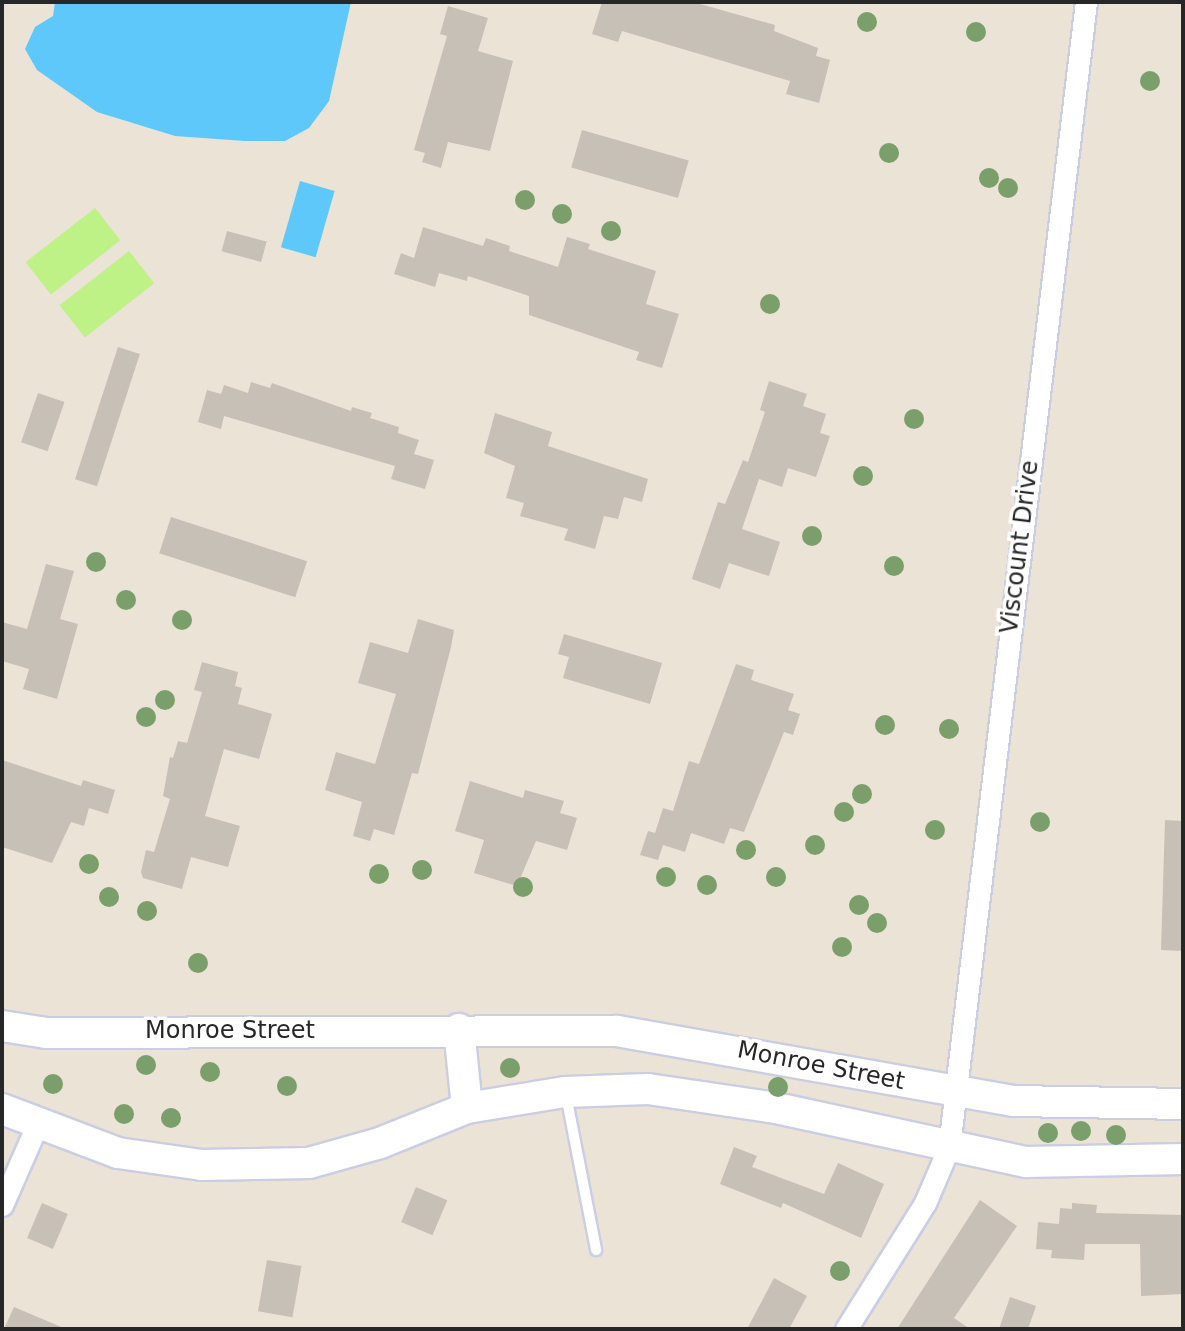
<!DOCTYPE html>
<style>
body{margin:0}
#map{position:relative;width:1185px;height:1331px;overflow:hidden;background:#ebe3d6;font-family:"DejaVu Sans",sans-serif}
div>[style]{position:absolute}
.pitch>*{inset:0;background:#bef186;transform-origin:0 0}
.water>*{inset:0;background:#5dc8f9;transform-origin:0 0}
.building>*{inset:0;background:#c6c0b6;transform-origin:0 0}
.roads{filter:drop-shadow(2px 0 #cbcee2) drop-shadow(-2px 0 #cbcee2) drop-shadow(0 2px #cbcee2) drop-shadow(0 -2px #cbcee2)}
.lane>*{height:10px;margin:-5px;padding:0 5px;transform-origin:5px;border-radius:5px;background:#fff}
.street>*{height:21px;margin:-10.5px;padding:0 10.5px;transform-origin:10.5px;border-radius:10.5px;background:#fff}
.secondary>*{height:30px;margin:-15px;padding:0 15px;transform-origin:15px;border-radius:15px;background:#fff}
.trees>*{width:20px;height:20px;margin:-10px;border-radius:50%;background:#7b9f6a}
span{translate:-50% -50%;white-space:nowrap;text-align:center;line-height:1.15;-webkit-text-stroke:7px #fff;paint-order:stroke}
.street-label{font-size:24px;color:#272727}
.frame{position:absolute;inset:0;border:4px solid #272727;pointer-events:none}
</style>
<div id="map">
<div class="pitch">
<div style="left:95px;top:208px;width:41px;height:88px;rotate:52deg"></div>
<div style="left:129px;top:251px;width:41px;height:88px;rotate:52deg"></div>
</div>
<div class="water">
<div style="clip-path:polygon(55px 2px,351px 2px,329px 101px,309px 128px,285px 141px,245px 141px,175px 136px,97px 112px,37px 70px,25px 49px,35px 27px,53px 16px)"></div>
<div style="left:300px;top:181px;width:36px;height:69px;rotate:16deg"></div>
</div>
<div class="building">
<div style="clip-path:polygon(602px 2px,693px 2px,775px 25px,774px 31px,818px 48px,816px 56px,830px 60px,819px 103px,786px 94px,790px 81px,622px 31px,618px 42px,592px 34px)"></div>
<div style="clip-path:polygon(448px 6px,488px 18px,478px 51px,513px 61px,490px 151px,448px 142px,441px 168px,422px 162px,425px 153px,414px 150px,447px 36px,440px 34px)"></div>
<div style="left:582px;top:130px;width:111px;height:39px;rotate:16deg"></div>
<div style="clip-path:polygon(423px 227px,483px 246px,486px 238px,510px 246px,509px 251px,558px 267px,567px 237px,590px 244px,588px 249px,656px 271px,646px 304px,679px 314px,662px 368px,636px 360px,639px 352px,529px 315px,529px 296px,468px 276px,467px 281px,439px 273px,435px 287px,394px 274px,401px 253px,414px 258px)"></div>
<div style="left:227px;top:231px;width:41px;height:21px;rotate:15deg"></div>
<div style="left:118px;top:347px;width:23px;height:139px;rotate:18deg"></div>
<div style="clip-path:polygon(769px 381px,807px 394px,803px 406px,826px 414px,820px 433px,830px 436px,816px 477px,788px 468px,782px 487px,759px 479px,742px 529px,780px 542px,769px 576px,729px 563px,720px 589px,692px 579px,693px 575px,718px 502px,725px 504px,743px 460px,748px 462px,765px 412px,760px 410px)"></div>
<div style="clip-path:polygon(251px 382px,270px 388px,272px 383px,351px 411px,352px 407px,372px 413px,370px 418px,399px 427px,398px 433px,419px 440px,414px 454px,434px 460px,425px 489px,391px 479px,395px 466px,313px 442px,224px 416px,221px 429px,198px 422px,207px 390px,221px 394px,224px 385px,248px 393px)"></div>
<div style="left:38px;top:393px;width:28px;height:52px;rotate:19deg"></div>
<div style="clip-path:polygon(495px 413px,552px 432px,548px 446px,648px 479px,642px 502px,624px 497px,618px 519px,604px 516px,595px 549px,564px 540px,568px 529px,520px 516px,524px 503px,506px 498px,515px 466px,484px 453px)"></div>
<div style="left:171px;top:517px;width:143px;height:38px;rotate:18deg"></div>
<div style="clip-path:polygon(46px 564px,74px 571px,60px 619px,78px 624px,57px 699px,23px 689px,29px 669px,2px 661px,2px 622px,27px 629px)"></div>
<div style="clip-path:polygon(418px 619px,454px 630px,451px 647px,418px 774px,412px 773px,394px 835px,374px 829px,370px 841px,353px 836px,362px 802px,325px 790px,336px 752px,375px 764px,396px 694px,358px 683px,370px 642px,408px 653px)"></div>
<div style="clip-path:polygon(564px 634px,662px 663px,650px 704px,563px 678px,569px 657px,558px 654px)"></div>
<div style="clip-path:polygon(202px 662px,238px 672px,235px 686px,242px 688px,238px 704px,272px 714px,259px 759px,224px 749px,205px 816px,240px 826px,228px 867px,191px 857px,182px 889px,143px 878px,141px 872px,146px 850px,154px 852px,170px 799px,163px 796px,170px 757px,173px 758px,178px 741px,187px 743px,202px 692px,194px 690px)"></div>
<div style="clip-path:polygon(736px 664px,754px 670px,751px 680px,794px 694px,788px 710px,800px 714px,793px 735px,784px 732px,744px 832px,730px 828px,724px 844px,691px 833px,685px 852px,663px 845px,658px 860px,640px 855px,648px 831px,655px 833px,663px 808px,673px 811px,689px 761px,699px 764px)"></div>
<div style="clip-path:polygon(2px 760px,81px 786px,83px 780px,115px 790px,108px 814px,89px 808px,84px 826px,71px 822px,52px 863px,2px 847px)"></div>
<div style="clip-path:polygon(470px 781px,523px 798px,525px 790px,564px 801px,560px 813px,577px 818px,567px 850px,536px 841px,517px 886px,474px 873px,484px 840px,455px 831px)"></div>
<div style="clip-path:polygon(1165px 820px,1183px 821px,1183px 951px,1161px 950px)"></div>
<div style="clip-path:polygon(734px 1147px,757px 1156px,752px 1167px,824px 1194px,838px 1163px,884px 1184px,861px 1238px,783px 1203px,781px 1208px,720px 1184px)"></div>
<div style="left:416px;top:1187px;width:34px;height:38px;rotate:23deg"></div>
<div style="clip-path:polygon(980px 1200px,1017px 1226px,954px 1318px,970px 1329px,897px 1329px)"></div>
<div style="left:42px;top:1203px;width:28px;height:38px;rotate:23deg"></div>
<div style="clip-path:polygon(1072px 1203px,1097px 1205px,1096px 1213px,1183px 1215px,1183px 1294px,1141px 1296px,1140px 1244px,1085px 1244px,1084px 1260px,1051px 1258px,1052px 1250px,1036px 1249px,1038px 1222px,1059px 1224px,1060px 1208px,1072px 1209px)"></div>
<div style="left:267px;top:1260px;width:35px;height:52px;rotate:10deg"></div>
<div style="clip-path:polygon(774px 1278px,807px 1296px,789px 1329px,747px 1329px)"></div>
<div style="clip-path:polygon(1010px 1297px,1036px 1306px,1028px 1329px,999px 1329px)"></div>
<div style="clip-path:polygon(14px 1307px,66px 1329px,4px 1329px)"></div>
</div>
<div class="roads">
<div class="lane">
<div style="left:566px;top:1095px;width:158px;rotate:79deg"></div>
</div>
<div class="street">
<div style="left:2px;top:1205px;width:90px;rotate:-66.3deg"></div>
<div style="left:846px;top:1329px;width:149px;rotate:-57.9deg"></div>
<div style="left:925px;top:1203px;width:61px;rotate:-66.8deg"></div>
<div style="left:949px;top:1147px;width:1153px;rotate:-83.18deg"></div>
</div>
<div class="secondary">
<div style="left:2px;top:1026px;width:45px;rotate:9deg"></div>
<div style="left:46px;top:1033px;width:571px;rotate:-0.2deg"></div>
<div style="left:617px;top:1031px;width:402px;rotate:10deg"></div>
<div style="left:1013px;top:1101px;width:170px;rotate:1deg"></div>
<div style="left:459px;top:1029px;width:79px;rotate:84.2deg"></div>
<div style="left:2px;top:1109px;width:124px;rotate:20.8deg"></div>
<div style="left:118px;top:1153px;width:85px;rotate:8.1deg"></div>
<div style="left:202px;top:1165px;width:107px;rotate:-1.1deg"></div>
<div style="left:309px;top:1163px;width:74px;rotate:-15.7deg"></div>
<div style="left:380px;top:1143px;width:94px;rotate:-21.9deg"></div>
<div style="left:467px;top:1108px;width:99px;rotate:-9.3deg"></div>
<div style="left:565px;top:1092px;width:83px;rotate:-2.1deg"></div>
<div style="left:648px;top:1089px;width:129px;rotate:8.4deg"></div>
<div style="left:776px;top:1108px;width:256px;rotate:12.2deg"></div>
<div style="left:1026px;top:1162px;width:157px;rotate:-1.1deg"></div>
</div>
</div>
<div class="trees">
<div style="left:867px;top:22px"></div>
<div style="left:976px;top:32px"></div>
<div style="left:1150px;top:81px"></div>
<div style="left:889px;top:153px"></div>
<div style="left:989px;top:178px"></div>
<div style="left:1008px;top:188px"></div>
<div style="left:525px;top:200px"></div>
<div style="left:562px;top:214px"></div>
<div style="left:611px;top:231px"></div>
<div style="left:770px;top:304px"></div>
<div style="left:914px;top:419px"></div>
<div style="left:863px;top:476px"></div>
<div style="left:812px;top:536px"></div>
<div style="left:96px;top:562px"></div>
<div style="left:894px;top:566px"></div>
<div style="left:126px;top:600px"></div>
<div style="left:182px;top:620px"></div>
<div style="left:165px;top:700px"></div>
<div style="left:146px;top:717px"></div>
<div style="left:885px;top:725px"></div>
<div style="left:949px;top:729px"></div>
<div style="left:862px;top:794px"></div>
<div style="left:844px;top:812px"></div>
<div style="left:1040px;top:822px"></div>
<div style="left:935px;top:830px"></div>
<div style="left:815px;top:845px"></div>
<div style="left:746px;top:850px"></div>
<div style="left:89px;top:864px"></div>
<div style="left:422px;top:870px"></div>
<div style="left:379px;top:874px"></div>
<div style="left:666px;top:877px"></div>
<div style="left:776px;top:877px"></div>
<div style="left:707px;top:885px"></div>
<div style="left:523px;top:887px"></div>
<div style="left:109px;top:897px"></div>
<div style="left:859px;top:905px"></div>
<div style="left:147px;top:911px"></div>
<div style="left:877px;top:923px"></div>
<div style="left:842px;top:947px"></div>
<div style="left:198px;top:963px"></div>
<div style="left:146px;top:1065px"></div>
<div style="left:510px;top:1068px"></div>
<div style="left:210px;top:1072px"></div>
<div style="left:53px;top:1084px"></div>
<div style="left:287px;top:1086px"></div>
<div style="left:778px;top:1087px"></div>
<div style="left:124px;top:1114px"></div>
<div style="left:171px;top:1118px"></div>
<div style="left:1081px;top:1131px"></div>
<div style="left:1048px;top:1133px"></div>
<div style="left:1116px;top:1135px"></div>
<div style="left:840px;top:1271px"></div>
</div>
<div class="street-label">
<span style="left:1020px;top:547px;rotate:-83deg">Viscount Drive</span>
<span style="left:230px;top:1031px">Monroe Street</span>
<span style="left:821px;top:1066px;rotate:11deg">Monroe Street</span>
</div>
<div class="frame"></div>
</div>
